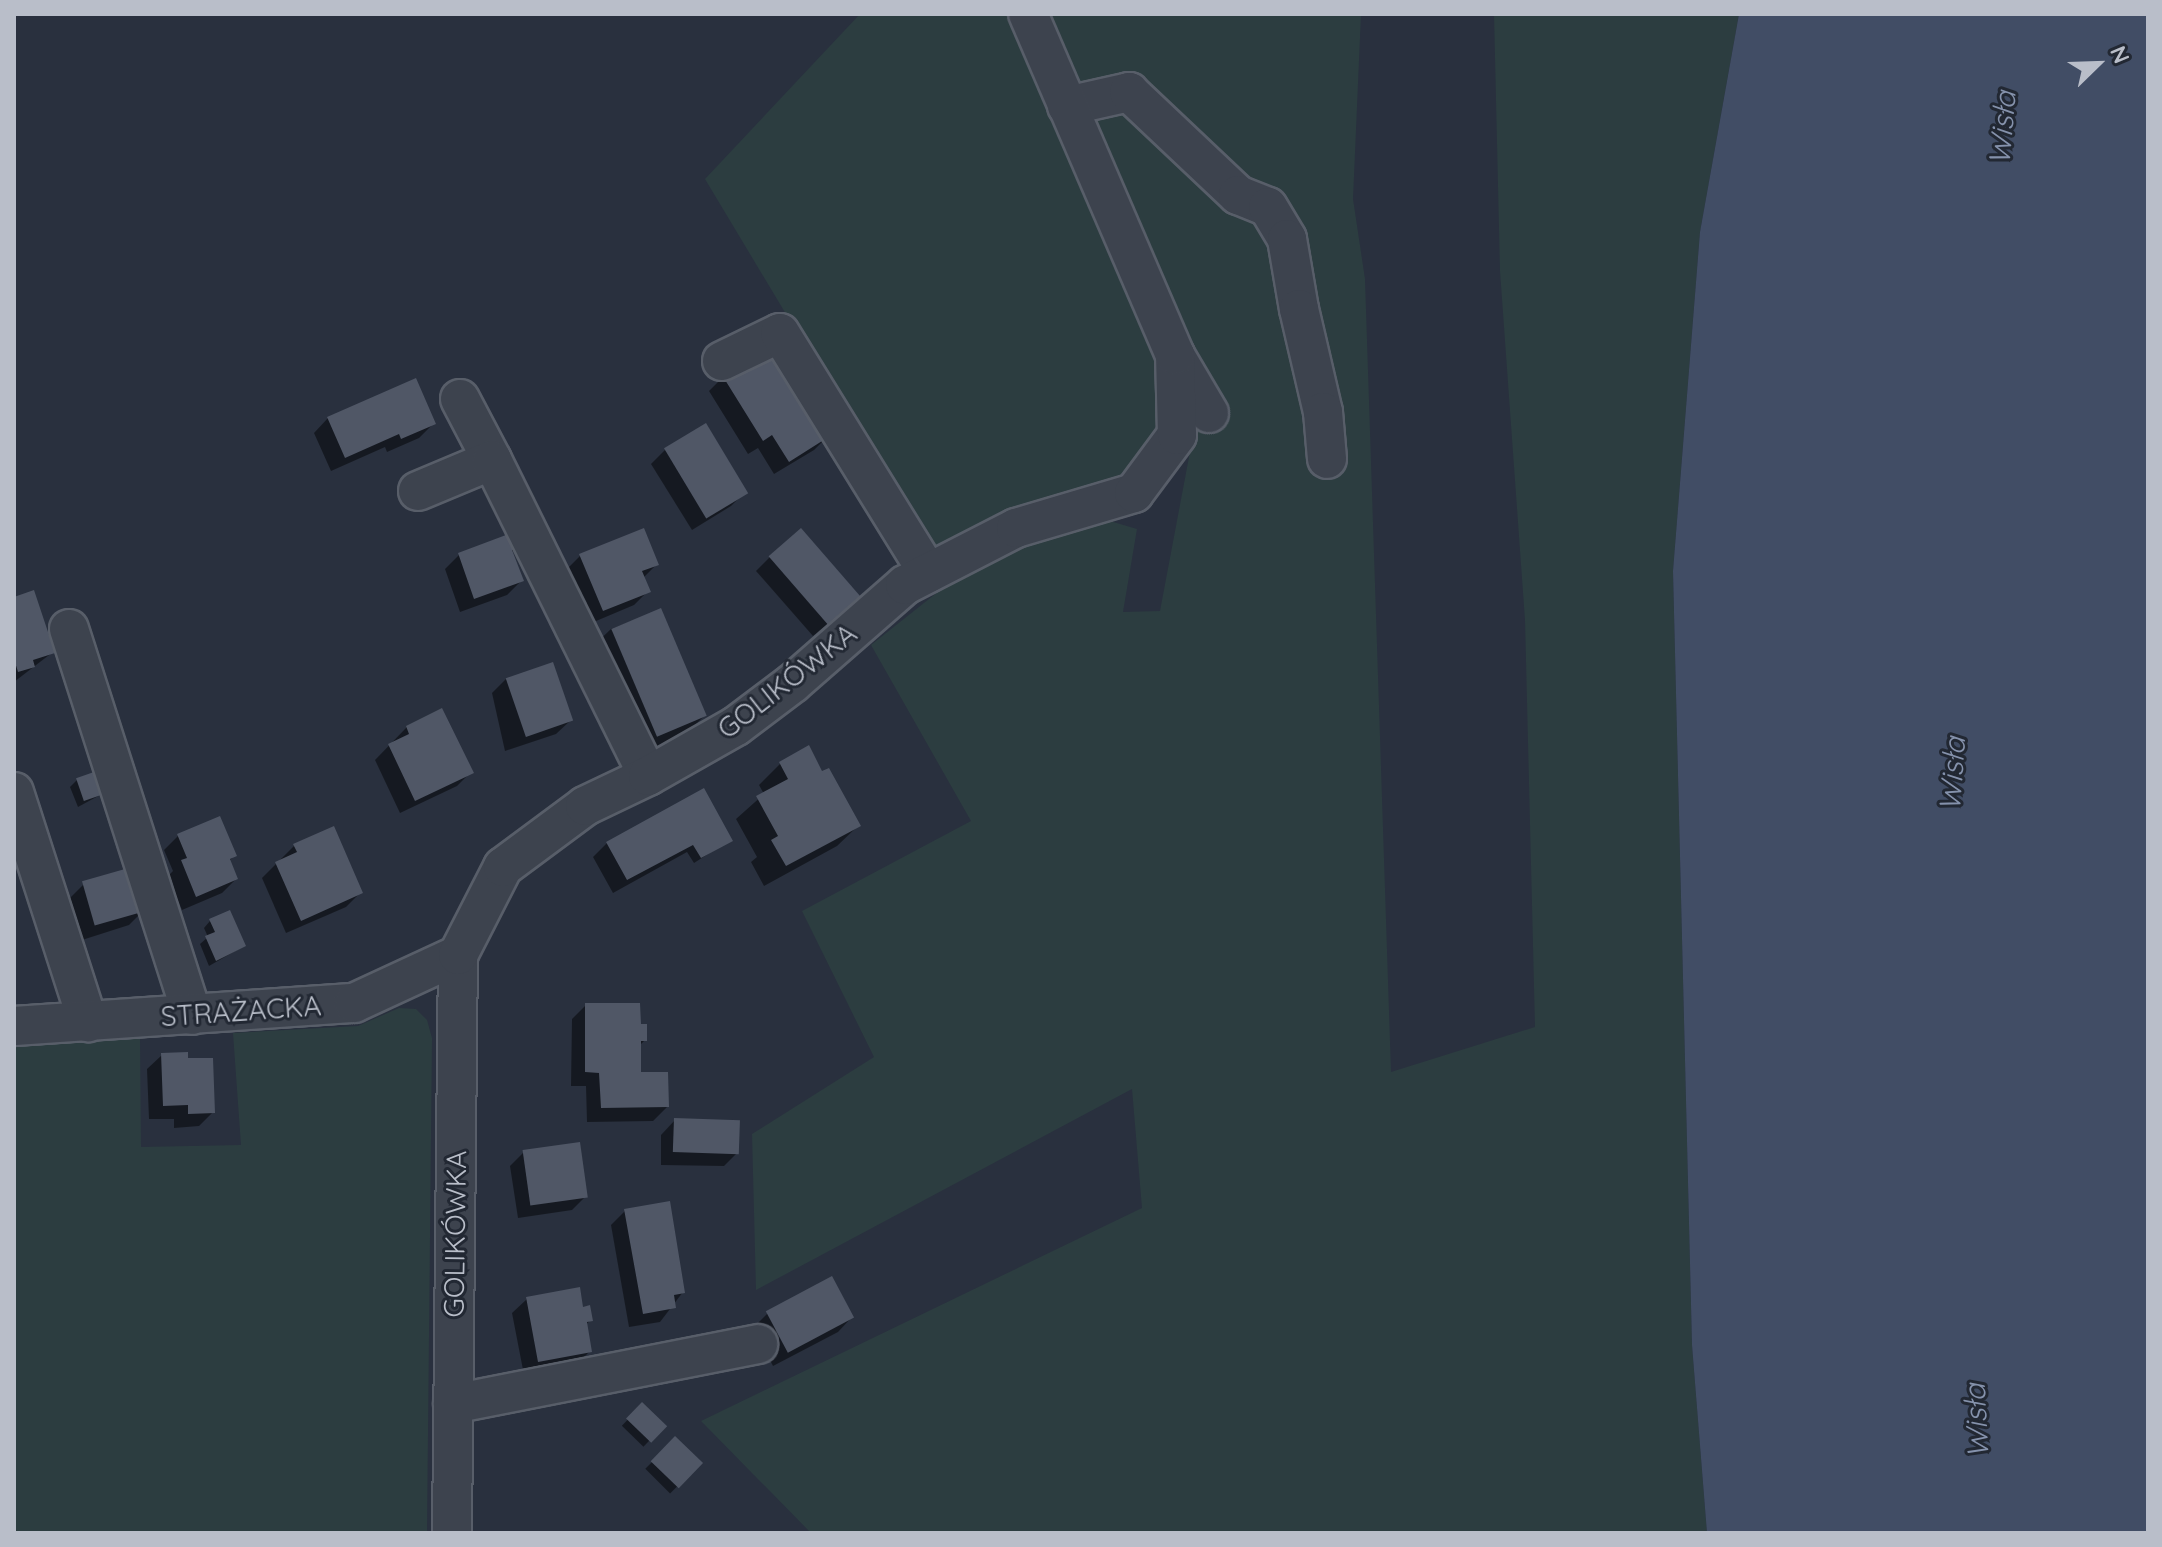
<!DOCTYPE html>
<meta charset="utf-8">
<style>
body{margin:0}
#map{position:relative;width:2162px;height:1547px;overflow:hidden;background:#29303e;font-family:Quicksand,sans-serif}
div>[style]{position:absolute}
.green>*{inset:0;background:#2c3d40}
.water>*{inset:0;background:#414d65}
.shadow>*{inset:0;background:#0007;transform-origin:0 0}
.building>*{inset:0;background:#505766;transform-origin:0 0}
.roads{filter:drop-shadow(2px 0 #585e69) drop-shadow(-2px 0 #585e69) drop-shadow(0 2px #585e69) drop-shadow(0 -2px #585e69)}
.minor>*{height:38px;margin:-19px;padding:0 19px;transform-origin:19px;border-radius:19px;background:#3d434e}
span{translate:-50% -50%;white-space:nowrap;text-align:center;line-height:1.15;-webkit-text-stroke:6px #222833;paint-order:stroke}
.street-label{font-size:28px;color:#b9bec9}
.water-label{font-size:30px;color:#8592ac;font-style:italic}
.frame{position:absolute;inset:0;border:16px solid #b9bec9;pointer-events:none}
.north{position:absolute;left:2058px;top:24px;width:80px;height:80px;-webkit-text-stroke:6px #222833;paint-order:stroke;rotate:67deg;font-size:22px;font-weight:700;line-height:32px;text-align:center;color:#b9bec9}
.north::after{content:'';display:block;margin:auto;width:28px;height:36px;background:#b9bec9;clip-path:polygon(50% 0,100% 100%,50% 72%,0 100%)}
</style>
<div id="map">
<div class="green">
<div style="clip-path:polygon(860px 14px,1012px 14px,1153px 339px,1163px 380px,1162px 424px,1127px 475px,934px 561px,705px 179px)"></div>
<div style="clip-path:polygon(1051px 14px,1361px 14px,1353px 199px,1365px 279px,1391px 1072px,1535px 1027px,1525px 620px,1500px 271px,1494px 14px,1739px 14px,1700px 232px,1673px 571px,1692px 1345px,1707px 1533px,811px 1533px,701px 1421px,1142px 1208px,1132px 1089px,756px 1290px,752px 1134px,874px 1057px,802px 911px,971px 821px,871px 645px,958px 576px,1027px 544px,1110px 521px,1137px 529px,1123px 612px,1160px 611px,1205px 372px)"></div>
<div style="clip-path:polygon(399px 1008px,416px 1009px,427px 1020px,432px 1038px,427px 1533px,14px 1533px,14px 1045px,140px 1036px,141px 1147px,241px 1145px,233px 1033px,358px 1026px)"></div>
</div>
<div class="water">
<div style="clip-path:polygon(1739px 14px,2148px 14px,2148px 1533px,1707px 1533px,1692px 1345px,1673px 571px,1700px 232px)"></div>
</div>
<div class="shadow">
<div style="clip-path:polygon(723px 377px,828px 436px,814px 450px,774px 474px,758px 448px,748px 454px,709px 391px)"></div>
<div style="clip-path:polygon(328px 418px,433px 424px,419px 438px,387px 452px,385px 447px,331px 471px,314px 433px)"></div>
<div style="clip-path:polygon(665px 450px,745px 492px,731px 506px,692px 530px,651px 464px)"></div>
<div style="clip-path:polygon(517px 546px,511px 553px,521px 581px,507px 595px,460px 612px,445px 569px,459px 555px)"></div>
<div style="clip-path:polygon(580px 556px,657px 564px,643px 578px,648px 591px,634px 605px,589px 624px,566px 570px)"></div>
<div style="clip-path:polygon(770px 557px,844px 610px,813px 636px,756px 571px)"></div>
<div style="clip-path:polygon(14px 599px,53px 652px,14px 682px)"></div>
<div style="clip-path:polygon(660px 610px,704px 716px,683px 737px,633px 757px,589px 650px,611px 629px)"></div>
<div style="clip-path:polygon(506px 679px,571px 720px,556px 734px,505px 751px,492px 693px)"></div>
<div style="clip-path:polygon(407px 727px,471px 772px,457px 786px,400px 813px,375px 760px)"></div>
<div style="clip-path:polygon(780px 764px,822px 773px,859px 825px,837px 846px,764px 886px,751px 862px,757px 857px,736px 819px,764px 794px,759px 785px)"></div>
<div style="clip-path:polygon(77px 780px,100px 795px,78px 807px,70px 787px)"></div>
<div style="clip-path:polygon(178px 836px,234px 856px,229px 861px,236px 879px,222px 893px,182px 910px,168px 876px,173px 871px,164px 850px)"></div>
<div style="clip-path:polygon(730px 840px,694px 863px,687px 852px,613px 893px,593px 857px,607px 843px)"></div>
<div style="clip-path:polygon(294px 846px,360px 893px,346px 907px,286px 933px,262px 878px)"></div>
<div style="clip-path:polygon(84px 884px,143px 911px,129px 925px,82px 940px,69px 899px)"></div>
<div style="clip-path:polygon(210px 921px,244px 946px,209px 966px,200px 944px,208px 937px,204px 928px)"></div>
<div style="clip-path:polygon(586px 1005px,639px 1026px,645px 1040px,639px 1046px,639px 1074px,667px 1107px,653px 1121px,587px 1122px,586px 1086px,571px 1086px,572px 1019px)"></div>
<div style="clip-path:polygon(162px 1055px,187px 1060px,213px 1112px,199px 1126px,174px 1128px,174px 1119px,149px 1119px,147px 1069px)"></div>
<div style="clip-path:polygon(675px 1120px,738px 1152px,724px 1166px,661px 1165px,661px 1135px)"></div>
<div style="clip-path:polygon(524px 1152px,586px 1196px,572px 1210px,518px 1218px,510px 1166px)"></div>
<div style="clip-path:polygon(625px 1211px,683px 1292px,660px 1322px,629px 1327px,611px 1225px)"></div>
<div style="clip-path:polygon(831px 1279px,852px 1317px,838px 1332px,773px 1366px,753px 1328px,767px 1314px)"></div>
<div style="clip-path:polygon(527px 1299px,582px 1310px,590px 1320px,586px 1325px,590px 1351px,576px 1365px,524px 1375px,512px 1313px)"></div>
<div style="left:642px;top:1405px;width:30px;height:29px;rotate:44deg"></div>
<div style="left:675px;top:1439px;width:35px;height:42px;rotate:45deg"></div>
</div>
<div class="building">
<div style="clip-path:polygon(773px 344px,830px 436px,789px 462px,772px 435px,763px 441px,722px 375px)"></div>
<div style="clip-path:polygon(416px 378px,436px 424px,401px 439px,399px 434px,345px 458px,327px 417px)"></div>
<div style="left:706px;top:423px;width:82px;height:49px;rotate:59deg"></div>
<div style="clip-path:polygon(644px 528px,659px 565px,642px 571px,651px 592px,603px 611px,579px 554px)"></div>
<div style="left:801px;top:528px;width:90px;height:43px;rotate:49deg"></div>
<div style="clip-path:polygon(514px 532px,520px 547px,512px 550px,524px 581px,474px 599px,458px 553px)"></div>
<div style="clip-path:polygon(34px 590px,55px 653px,33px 660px,35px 667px,18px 672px,14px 659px,14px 597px)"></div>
<div style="left:661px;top:608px;width:117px;height:54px;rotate:67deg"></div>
<div style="left:553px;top:662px;width:62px;height:50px;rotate:71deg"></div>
<div style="clip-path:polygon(442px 708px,474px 773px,415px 801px,388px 744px,409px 734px,406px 726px)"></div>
<div style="clip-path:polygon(809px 745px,822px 771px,829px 768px,861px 826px,786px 866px,771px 840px,778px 836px,756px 796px,788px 779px,779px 762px)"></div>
<div style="left:94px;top:772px;width:24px;height:19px;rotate:71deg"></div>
<div style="clip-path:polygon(704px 788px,733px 841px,701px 858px,693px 845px,627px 880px,606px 842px)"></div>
<div style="clip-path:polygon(220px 816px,237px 856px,230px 859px,238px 879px,196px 897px,181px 860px,187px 858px,177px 834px)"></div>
<div style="clip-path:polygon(334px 826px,363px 893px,301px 921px,275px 862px,297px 852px,293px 844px)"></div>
<div style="left:132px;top:867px;width:46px;height:52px;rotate:74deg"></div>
<div style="clip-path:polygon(230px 910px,246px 946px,216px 961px,205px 936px,215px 932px,209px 919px)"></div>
<div style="clip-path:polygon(585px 1003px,640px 1003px,641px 1024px,647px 1024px,647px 1041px,641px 1041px,641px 1072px,668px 1072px,669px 1107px,601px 1108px,599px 1073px,585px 1072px)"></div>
<div style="clip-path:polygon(188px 1052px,188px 1058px,213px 1058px,215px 1113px,188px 1114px,188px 1105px,163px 1106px,161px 1053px)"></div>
<div style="left:674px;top:1118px;width:66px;height:34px;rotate:2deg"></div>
<div style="left:580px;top:1142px;width:56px;height:58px;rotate:82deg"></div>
<div style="clip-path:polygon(670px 1201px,685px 1293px,674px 1295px,676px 1308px,643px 1314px,624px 1209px)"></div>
<div style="left:832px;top:1276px;width:47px;height:75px;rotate:62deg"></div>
<div style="clip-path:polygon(580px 1287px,583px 1307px,590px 1305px,593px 1321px,587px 1322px,592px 1352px,538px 1362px,526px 1297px)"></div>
<div style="left:642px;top:1402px;width:35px;height:23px;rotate:44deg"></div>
<div style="left:675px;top:1436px;width:39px;height:35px;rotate:44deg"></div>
</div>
<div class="roads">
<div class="minor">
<div style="left:1067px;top:106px;width:64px;rotate:-12.7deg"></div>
<div style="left:1129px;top:92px;width:150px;rotate:43.4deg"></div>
<div style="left:1238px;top:195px;width:32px;rotate:22deg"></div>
<div style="left:1268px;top:207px;width:37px;rotate:59deg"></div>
<div style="left:1287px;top:239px;width:71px;rotate:80.3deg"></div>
<div style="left:1299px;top:309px;width:106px;rotate:76.9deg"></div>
<div style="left:1323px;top:412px;width:47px;rotate:85.1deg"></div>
<div style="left:1176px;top:357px;width:65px;rotate:59.5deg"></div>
<div style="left:722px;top:361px;width:64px;rotate:-25.8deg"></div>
<div style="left:780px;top:333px;width:282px;rotate:58.3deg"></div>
<div style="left:460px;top:399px;width:69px;rotate:62.3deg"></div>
<div style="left:418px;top:491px;width:80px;rotate:-22.7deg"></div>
<div style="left:492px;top:460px;width:352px;rotate:63.7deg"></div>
<div style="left:69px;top:629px;width:405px;rotate:72.3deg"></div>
<div style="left:14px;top:792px;width:242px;rotate:72.2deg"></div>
<div style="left:14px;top:1026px;width:341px;rotate:-3.9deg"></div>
<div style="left:354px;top:1003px;width:115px;rotate:-24.8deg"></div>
<div style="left:453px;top:1404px;width:311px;rotate:-11.1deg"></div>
<div style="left:452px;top:1533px;width:578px;rotate:-89.41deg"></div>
<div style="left:458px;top:955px;width:99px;rotate:-62.9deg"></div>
<div style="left:503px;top:867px;width:102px;rotate:-36.6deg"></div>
<div style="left:585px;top:806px;width:70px;rotate:-25.5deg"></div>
<div style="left:648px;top:776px;width:101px;rotate:-29.6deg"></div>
<div style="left:736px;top:726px;width:71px;rotate:-37deg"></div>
<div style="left:793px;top:683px;width:149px;rotate:-41.2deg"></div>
<div style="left:905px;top:585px;width:125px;rotate:-27.2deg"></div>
<div style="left:1016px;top:528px;width:123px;rotate:-16.5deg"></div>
<div style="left:1134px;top:493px;width:72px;rotate:-53.4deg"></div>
<div style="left:1177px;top:435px;width:80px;rotate:-91.4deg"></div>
<div style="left:1175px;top:355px;width:371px;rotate:-113.3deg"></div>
</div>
</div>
<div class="street-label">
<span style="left:787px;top:681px;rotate:-38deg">GOLIKÓWKA</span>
<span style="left:241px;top:1011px;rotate:-4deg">STRAŻACKA</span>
<span style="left:455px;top:1234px;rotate:-89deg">GOLIKÓWKA</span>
</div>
<div class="water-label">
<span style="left:2002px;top:128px;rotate:-85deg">Wisła</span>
<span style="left:1952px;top:774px;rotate:-86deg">Wisła</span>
<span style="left:1976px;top:1421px;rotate:-93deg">Wisła</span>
</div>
<div class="frame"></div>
<div class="north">N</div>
</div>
